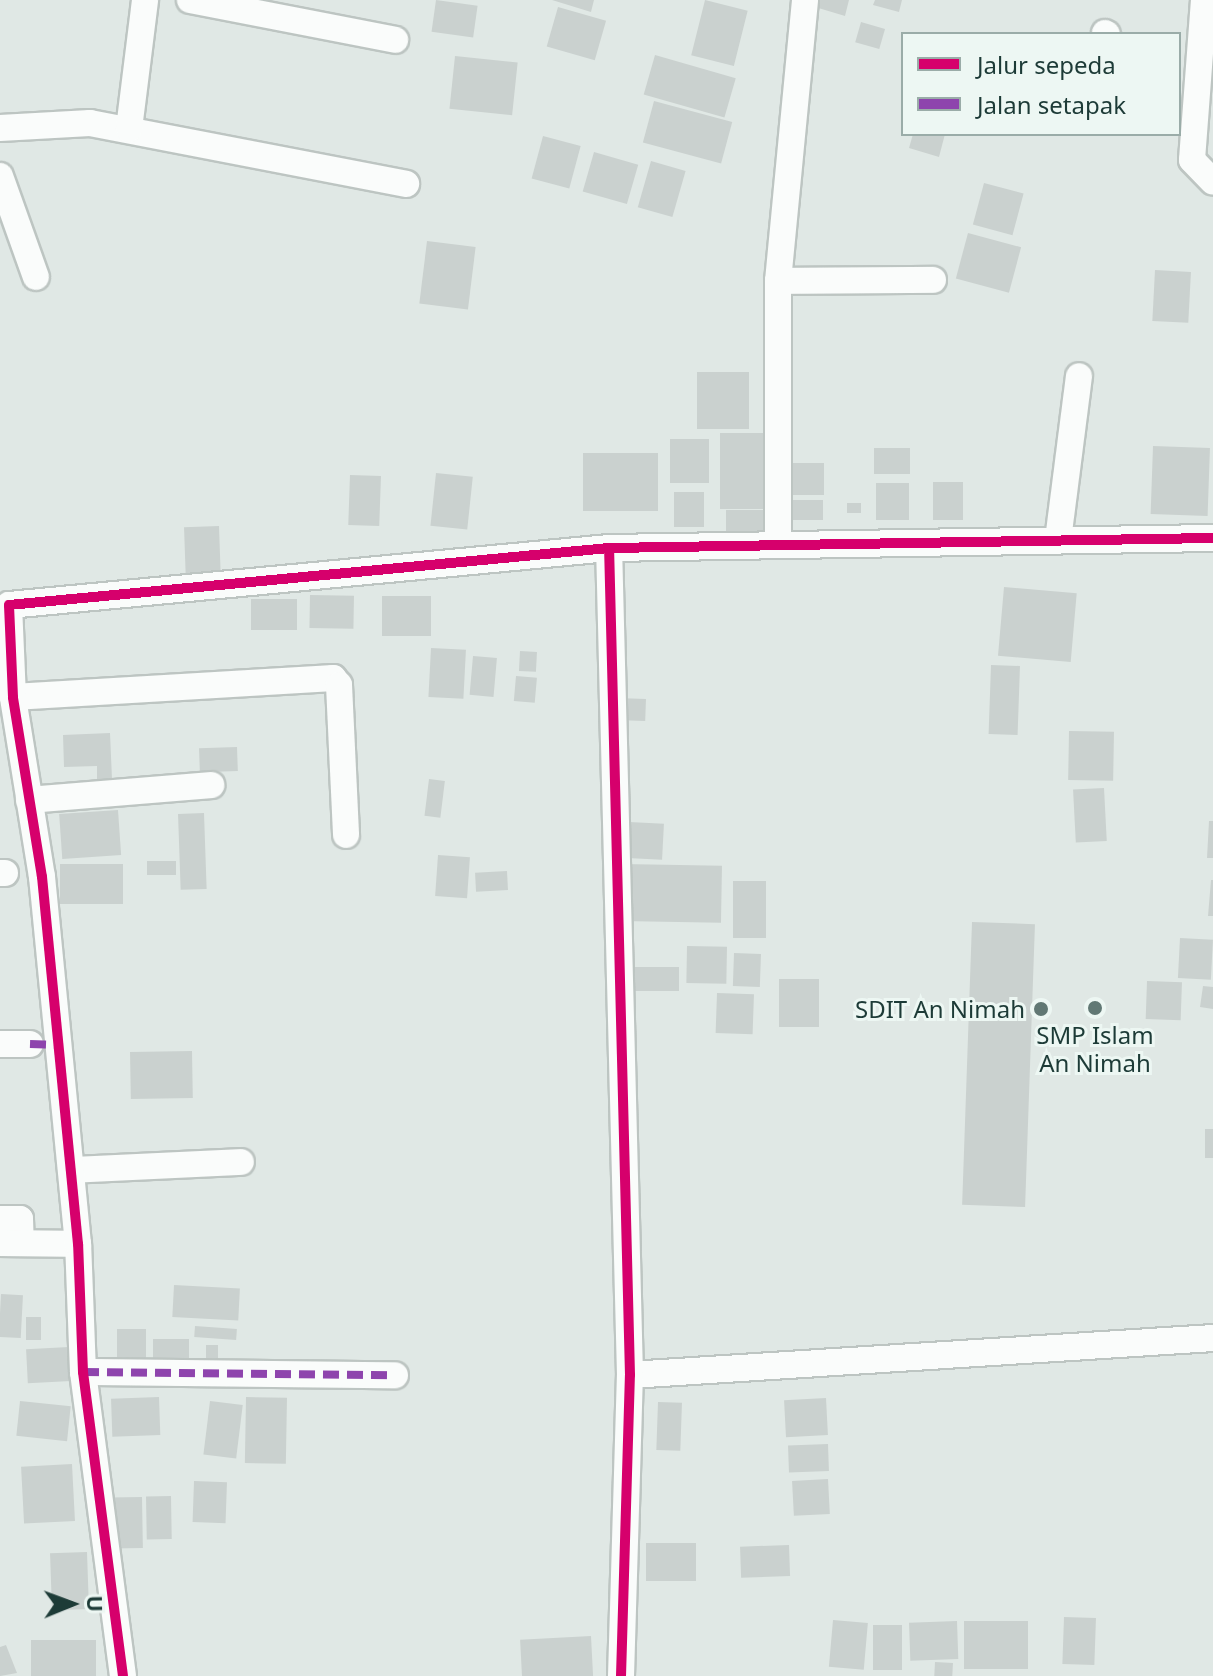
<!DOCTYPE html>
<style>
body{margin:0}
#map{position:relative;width:1213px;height:1676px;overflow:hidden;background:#e0e8e5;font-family:"Noto Sans",sans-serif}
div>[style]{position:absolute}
.building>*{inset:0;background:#cad1cf;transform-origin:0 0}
.roads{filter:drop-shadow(2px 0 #bdc5c2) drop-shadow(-2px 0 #bdc5c2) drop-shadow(0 2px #bdc5c2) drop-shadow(0 -2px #bdc5c2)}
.street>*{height:26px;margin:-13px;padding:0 13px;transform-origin:13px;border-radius:13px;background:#fafcfb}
.quiet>*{height:8px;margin-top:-4px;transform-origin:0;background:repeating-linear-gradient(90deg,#8e44ad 0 16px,transparent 0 24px)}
.cycleway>*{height:10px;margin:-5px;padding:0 5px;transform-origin:5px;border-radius:5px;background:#d6006c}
.dots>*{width:22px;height:22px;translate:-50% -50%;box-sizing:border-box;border:4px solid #edf7f3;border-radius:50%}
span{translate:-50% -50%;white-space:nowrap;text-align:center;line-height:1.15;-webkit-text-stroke:6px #edf7f3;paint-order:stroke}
.poi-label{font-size:24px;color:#1d3b37}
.right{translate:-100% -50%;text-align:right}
.legend{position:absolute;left:901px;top:32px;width:280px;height:104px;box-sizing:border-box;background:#edf7f3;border:2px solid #9aaca8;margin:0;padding:10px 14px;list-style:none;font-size:24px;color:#1d3b37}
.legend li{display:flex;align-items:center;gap:16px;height:40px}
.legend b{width:40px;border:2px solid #9aaca8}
.north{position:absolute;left:32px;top:1564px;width:80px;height:80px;-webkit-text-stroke:6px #edf7f3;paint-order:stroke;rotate:89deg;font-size:22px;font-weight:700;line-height:32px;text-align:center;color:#1d3b37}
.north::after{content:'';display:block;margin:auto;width:28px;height:36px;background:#1d3b37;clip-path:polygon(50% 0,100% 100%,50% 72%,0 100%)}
</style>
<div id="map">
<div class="building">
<div style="left:436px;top:0;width:42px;height:32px;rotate:8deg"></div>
<div style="clip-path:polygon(552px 0,594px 0,591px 12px)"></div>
<div style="left:705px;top:0;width:44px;height:57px;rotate:14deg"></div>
<div style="clip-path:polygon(817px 0,849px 0,845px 16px,815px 7px)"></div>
<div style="clip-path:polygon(875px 0,902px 0,899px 12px,873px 5px)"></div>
<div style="left:558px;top:7px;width:50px;height:41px;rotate:16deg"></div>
<div style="left:861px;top:22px;width:25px;height:21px;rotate:16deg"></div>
<div style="left:655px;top:55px;width:84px;height:41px;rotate:16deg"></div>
<div style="left:455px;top:56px;width:63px;height:53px;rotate:6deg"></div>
<div style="left:654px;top:101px;width:81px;height:43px;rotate:15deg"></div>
<div style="clip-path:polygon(913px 134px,945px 134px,939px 157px,909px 148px)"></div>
<div style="left:543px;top:136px;width:39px;height:44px;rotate:15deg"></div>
<div style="left:594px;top:152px;width:46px;height:41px;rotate:16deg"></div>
<div style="left:651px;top:161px;width:36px;height:48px;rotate:16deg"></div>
<div style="left:984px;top:183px;width:41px;height:43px;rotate:15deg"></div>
<div style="left:968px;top:233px;width:55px;height:47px;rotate:15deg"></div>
<div style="left:427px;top:241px;width:49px;height:63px;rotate:7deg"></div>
<div style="left:1155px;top:270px;width:36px;height:51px;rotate:3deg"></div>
<div style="left:697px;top:372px;width:52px;height:57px"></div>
<div style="left:720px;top:433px;width:47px;height:76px"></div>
<div style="left:670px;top:439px;width:39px;height:44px"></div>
<div style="left:1153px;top:446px;width:57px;height:68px;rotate:2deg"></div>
<div style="left:874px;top:448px;width:36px;height:26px"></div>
<div style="left:583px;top:453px;width:75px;height:58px"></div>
<div style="left:784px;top:463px;width:40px;height:32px"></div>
<div style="left:436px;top:473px;width:37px;height:53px;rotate:6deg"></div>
<div style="left:350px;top:475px;width:31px;height:50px;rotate:2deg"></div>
<div style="left:933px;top:482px;width:30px;height:38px"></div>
<div style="left:876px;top:483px;width:33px;height:37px"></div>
<div style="left:674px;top:492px;width:30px;height:35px"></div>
<div style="left:784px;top:500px;width:39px;height:20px"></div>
<div style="left:847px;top:503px;width:14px;height:10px"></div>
<div style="left:726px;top:510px;width:37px;height:27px"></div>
<div style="left:219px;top:526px;width:52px;height:35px;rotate:88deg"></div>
<div style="left:1004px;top:587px;width:73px;height:69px;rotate:5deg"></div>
<div style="left:310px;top:595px;width:44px;height:33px;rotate:1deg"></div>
<div style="left:382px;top:596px;width:49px;height:40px"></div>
<div style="left:251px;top:599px;width:46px;height:31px"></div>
<div style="left:431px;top:648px;width:35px;height:49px;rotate:3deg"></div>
<div style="left:520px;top:651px;width:17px;height:20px;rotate:3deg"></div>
<div style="left:473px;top:656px;width:24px;height:39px;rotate:5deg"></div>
<div style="left:991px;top:665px;width:29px;height:69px;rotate:2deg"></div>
<div style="left:516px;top:676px;width:21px;height:25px;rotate:5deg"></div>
<div style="left:617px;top:698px;width:29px;height:22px;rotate:2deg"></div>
<div style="left:1069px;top:731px;width:45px;height:49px;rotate:1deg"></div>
<div style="clip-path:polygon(110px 733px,112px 779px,97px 780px,97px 766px,64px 767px,63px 735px)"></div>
<div style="left:237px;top:747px;width:24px;height:38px;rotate:88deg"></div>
<div style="left:429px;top:779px;width:16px;height:37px;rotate:7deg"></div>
<div style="left:1104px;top:788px;width:53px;height:31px;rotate:87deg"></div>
<div style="left:118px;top:810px;width:45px;height:59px;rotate:86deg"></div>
<div style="left:204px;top:813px;width:76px;height:26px;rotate:88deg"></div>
<div style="clip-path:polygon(1209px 821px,1213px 821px,1213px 858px,1207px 858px)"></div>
<div style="left:629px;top:822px;width:35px;height:36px;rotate:3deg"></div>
<div style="left:438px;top:855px;width:32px;height:41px;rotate:4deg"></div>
<div style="left:176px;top:861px;width:14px;height:29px;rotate:90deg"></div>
<div style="left:123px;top:864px;width:40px;height:63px;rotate:90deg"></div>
<div style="left:622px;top:864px;width:100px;height:57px;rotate:1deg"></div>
<div style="left:507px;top:871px;width:19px;height:32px;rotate:87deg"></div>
<div style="clip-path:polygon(1211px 880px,1213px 880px,1213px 916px,1208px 916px)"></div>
<div style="left:733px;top:881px;width:33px;height:57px"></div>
<div style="left:972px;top:922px;width:63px;height:283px;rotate:2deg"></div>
<div style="left:1180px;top:938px;width:33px;height:40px;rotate:3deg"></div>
<div style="left:687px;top:946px;width:40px;height:37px;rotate:1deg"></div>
<div style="left:734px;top:953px;width:27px;height:33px;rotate:2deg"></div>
<div style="left:679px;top:967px;width:24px;height:44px;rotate:90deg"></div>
<div style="left:779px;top:979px;width:40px;height:48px"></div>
<div style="left:1147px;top:981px;width:35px;height:38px;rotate:2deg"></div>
<div style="clip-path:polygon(1203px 986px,1213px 987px,1213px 1009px,1200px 1007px)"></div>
<div style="left:717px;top:993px;width:37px;height:40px;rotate:2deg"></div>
<div style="left:192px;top:1051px;width:47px;height:62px;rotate:89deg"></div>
<div style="left:1205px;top:1129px;width:8px;height:29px"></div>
<div style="left:174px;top:1285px;width:66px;height:32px;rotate:3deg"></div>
<div style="left:1px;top:1294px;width:22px;height:43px;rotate:3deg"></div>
<div style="left:26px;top:1317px;width:15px;height:23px"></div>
<div style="left:195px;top:1326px;width:42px;height:11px;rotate:4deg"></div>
<div style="left:117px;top:1329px;width:29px;height:40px"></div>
<div style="left:153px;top:1339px;width:36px;height:31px"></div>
<div style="left:218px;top:1345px;width:25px;height:12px;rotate:90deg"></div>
<div style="left:69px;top:1347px;width:34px;height:43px;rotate:87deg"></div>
<div style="left:159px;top:1397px;width:38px;height:48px;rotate:88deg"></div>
<div style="left:246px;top:1397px;width:41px;height:66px;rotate:1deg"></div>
<div style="left:826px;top:1398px;width:37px;height:42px;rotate:87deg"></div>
<div style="left:20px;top:1401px;width:51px;height:35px;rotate:6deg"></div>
<div style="left:210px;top:1401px;width:33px;height:54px;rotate:7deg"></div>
<div style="left:658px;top:1402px;width:24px;height:48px;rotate:2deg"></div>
<div style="left:828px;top:1444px;width:27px;height:40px;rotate:88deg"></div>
<div style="left:72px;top:1464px;width:57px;height:51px;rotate:87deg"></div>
<div style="left:828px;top:1479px;width:35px;height:36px;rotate:87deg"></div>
<div style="left:194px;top:1481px;width:33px;height:41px;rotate:2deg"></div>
<div style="left:171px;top:1496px;width:43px;height:25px;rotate:89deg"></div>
<div style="left:142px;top:1497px;width:51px;height:32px;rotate:89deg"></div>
<div style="left:646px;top:1543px;width:50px;height:38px"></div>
<div style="left:789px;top:1545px;width:31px;height:49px;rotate:88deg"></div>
<div style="left:87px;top:1552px;width:57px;height:37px;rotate:88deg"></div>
<div style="left:1064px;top:1617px;width:32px;height:47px;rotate:2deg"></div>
<div style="left:833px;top:1620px;width:35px;height:47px;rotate:5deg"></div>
<div style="left:957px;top:1621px;width:38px;height:48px;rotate:88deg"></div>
<div style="left:964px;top:1621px;width:64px;height:48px"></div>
<div style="left:873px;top:1625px;width:29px;height:45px"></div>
<div style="left:591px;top:1636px;width:40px;height:71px;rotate:87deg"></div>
<div style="left:31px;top:1640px;width:65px;height:36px"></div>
<div style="clip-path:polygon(6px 1645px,17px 1673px,0 1676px,0 1647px)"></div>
<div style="left:935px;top:1662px;width:18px;height:14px;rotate:3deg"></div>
</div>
<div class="roads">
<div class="street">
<div style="left:190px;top:0;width:209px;rotate:11deg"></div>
<div style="left:1204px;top:0;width:160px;rotate:94.3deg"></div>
<div style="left:1192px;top:160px;width:30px;rotate:46deg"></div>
<div style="left:1105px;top:33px;width:2px;rotate:27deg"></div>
<div style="left:0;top:128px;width:90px;rotate:-3.2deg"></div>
<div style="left:90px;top:123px;width:322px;rotate:10.9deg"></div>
<div style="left:129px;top:129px;width:130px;rotate:-82.9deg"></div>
<div style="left:0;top:176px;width:107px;rotate:70.4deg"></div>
<div style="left:778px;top:281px;width:155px;rotate:-0.4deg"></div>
<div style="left:1058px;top:540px;width:165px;rotate:-82.7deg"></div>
<div style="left:778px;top:542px;width:261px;rotate:-90deg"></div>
<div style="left:778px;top:281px;width:282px;rotate:-84.5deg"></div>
<div style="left:13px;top:697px;width:321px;rotate:-3.4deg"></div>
<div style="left:333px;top:678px;width:9px;rotate:49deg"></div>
<div style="left:339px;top:685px;width:150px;rotate:87.3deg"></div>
<div style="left:29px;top:800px;width:183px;rotate:-4.7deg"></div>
<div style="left:0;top:873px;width:5px"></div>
<div style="left:0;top:1044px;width:30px"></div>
<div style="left:71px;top:1170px;width:170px;rotate:-2.7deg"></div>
<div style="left:0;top:1219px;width:20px"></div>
<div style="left:20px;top:1219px;width:24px;rotate:88deg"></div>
<div style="left:0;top:1243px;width:78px;rotate:0.7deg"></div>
<div style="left:83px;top:1372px;width:312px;rotate:0.6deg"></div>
<div style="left:630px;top:1375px;width:584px;rotate:-3.63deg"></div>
<div style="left:123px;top:1676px;width:307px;rotate:-97.5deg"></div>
<div style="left:83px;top:1372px;width:128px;rotate:-92.2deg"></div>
<div style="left:78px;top:1244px;width:369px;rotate:-95.6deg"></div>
<div style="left:42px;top:877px;width:182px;rotate:-99.2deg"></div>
<div style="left:13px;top:697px;width:92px;rotate:-92.5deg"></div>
<div style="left:9px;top:605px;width:603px;rotate:-5.43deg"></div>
<div style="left:621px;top:1676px;width:301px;rotate:-88.3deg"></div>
<div style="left:630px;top:1375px;width:827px;rotate:-91.45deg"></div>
<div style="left:609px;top:548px;width:604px;rotate:-0.95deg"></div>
</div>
</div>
<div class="quiet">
<div style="left:30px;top:1044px;width:29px;rotate:2deg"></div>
<div style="left:83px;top:1372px;width:312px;rotate:0.6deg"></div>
</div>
<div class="cycleway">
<div style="left:123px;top:1676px;width:307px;rotate:-97.5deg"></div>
<div style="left:83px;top:1372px;width:128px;rotate:-92.2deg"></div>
<div style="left:78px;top:1244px;width:369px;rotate:-95.6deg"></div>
<div style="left:42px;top:877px;width:182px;rotate:-99.2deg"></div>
<div style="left:13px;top:697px;width:92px;rotate:-92.5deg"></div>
<div style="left:9px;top:605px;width:603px;rotate:-5.43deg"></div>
<div style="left:621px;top:1676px;width:301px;rotate:-88.3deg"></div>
<div style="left:630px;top:1375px;width:827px;rotate:-91.45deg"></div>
<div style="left:609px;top:548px;width:604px;rotate:-0.95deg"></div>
</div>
<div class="dots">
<div style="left:1095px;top:1008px;background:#617874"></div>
<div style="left:1041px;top:1009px;background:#617874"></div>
</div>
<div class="poi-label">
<span class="right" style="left:1025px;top:1009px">SDIT An Nimah</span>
<span style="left:1095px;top:1049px">SMP Islam<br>An Nimah</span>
</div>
<ul class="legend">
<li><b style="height:10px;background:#d6006c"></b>Jalur sepeda</li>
<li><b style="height:10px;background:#8e44ad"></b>Jalan setapak</li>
</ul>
<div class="north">U</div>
</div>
